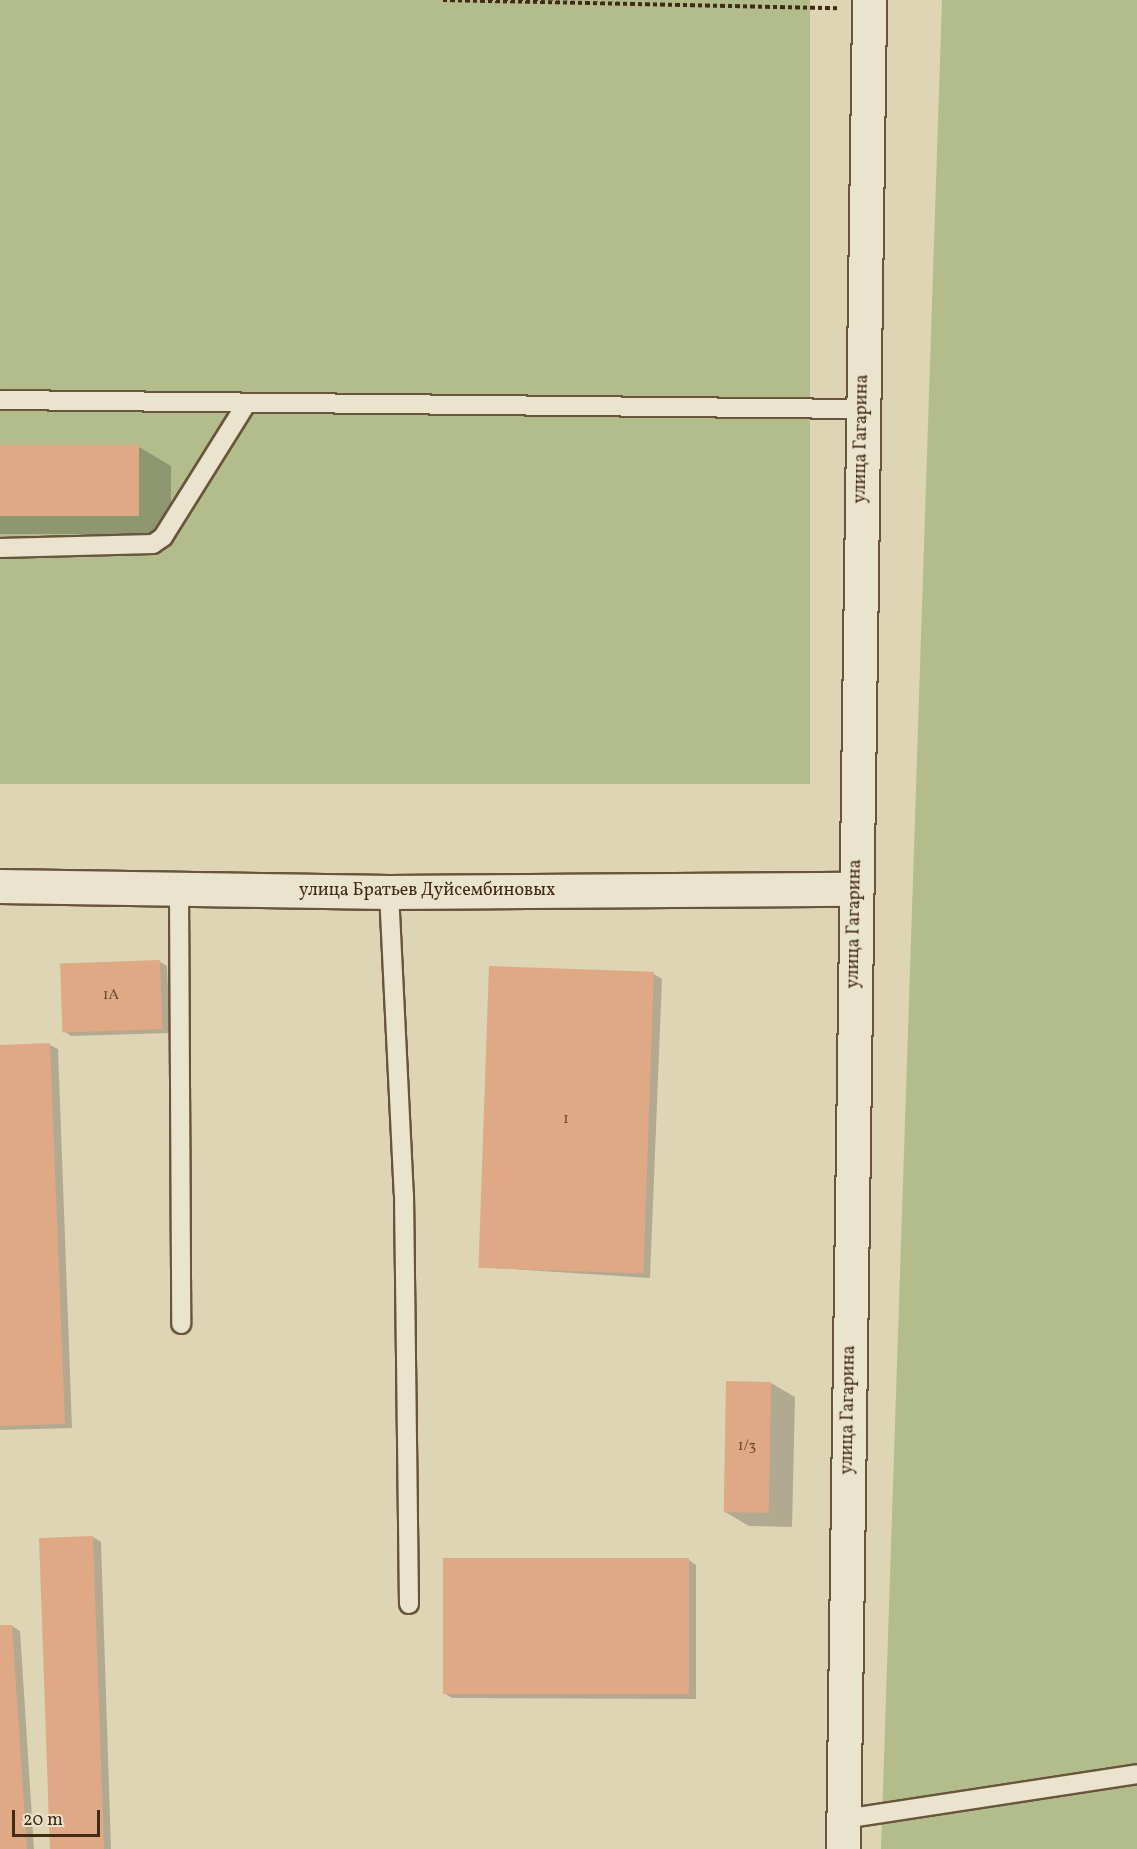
<!DOCTYPE html>
<meta charset="utf-8">
<style>
body{margin:0}
#map{position:relative;width:1137px;height:1849px;overflow:hidden;background:#ded5b4;font-family:Vollkorn,serif}
div>[style]{position:absolute}
.green>*{inset:0;background:#b3bd8c;transform-origin:0 0}
.shadow>*{inset:0;background:#0003}
.building>*{inset:0;background:#e0a985;transform-origin:0 0}
.path>*{height:4px;margin-top:-2px;transform-origin:0;background:repeating-linear-gradient(90deg,#432a14 0 4.5px,transparent 0 7.5px)}
.roads{filter:drop-shadow(2px 0 #6a553c) drop-shadow(-2px 0 #6a553c) drop-shadow(0 2px #6a553c) drop-shadow(0 -2px #6a553c)}
.lane>*{height:18px;margin:-9px;padding:0 9px;transform-origin:9px;border-radius:9px;background:#eae4ce}
.secondary>*{height:33px;margin:-16.5px;padding:0 16.5px;transform-origin:16.5px;border-radius:16.5px;background:#eae4ce}
span{translate:-50% -50%;white-space:nowrap;text-align:center;line-height:1.15;-webkit-text-stroke:5px #eae4ce;paint-order:stroke}
.number-label{font-size:15px;color:#6a4a30}
.number-label span{-webkit-text-stroke-width:0}
.street-label{font-size:18px;color:#432a14}
.scale{position:absolute;left:12px;top:1810px;width:88px;height:27px;box-sizing:border-box;border:3px solid #432a14;border-top:0;padding-left:8px;font-size:18px;line-height:21px;white-space:nowrap;color:#432a14;-webkit-text-stroke:4px #eae4ce;paint-order:stroke}
</style>
<div id="map">
<div class="green">
<div style="left:0;top:0;width:810px;height:784px"></div>
<div style="clip-path:polygon(942px 0,1137px 0,1137px 1849px,881px 1849px)"></div>
</div>
<div class="shadow">
<div style="clip-path:polygon(0 447px,139px 447px,171px 466px,171px 534px,0 534px)"></div>
<div style="clip-path:polygon(160px 962px,167px 966px,170px 1033px,71px 1036px,64px 1031px)"></div>
<div style="clip-path:polygon(654px 974px,662px 979px,650px 1278px,479px 1267px)"></div>
<div style="clip-path:polygon(50px 1045px,58px 1049px,72px 1428px,0 1430px,0 1047px)"></div>
<div style="clip-path:polygon(771px 1383px,795px 1397px,792px 1527px,749px 1526px,725px 1512px)"></div>
<div style="clip-path:polygon(93px 1537px,101px 1542px,111px 1849px,51px 1849px)"></div>
<div style="clip-path:polygon(689px 1560px,696px 1565px,696px 1699px,452px 1698px,444px 1693px)"></div>
<div style="clip-path:polygon(12px 1626px,20px 1631px,34px 1849px,0 1849px,0 1627px)"></div>
</div>
<div class="building">
<div style="left:0;top:445px;width:139px;height:71px"></div>
<div style="left:160px;top:960px;width:69px;height:100px;rotate:88deg"></div>
<div style="left:489px;top:966px;width:165px;height:302px;rotate:2deg"></div>
<div style="clip-path:polygon(50px 1043px,65px 1424px,0 1426px,0 1045px)"></div>
<div style="left:726px;top:1381px;width:45px;height:131px;rotate:1deg"></div>
<div style="left:93px;top:1536px;width:313px;height:54px;rotate:88deg"></div>
<div style="left:443px;top:1558px;width:246px;height:136px"></div>
<div style="clip-path:polygon(0 1625px,12px 1625px,27px 1849px,0 1849px)"></div>
</div>
<div class="path">
<div style="left:443px;top:0;width:395px;rotate:1.2deg"></div>
</div>
<div class="roads">
<div class="lane">
<div style="left:0;top:400px;width:863px;rotate:0.6deg"></div>
<div style="left:0;top:548px;width:153px;rotate:-1.5deg"></div>
<div style="left:153px;top:544px;width:12px;rotate:-35deg"></div>
<div style="left:163px;top:537px;width:157px;rotate:-58deg"></div>
<div style="left:179px;top:890px;width:434px;rotate:89.7deg"></div>
<div style="left:389px;top:892px;width:302px;rotate:87.2deg"></div>
<div style="left:404px;top:1194px;width:410px;rotate:89.3deg"></div>
<div style="left:844px;top:1819px;width:296px;rotate:-8.7deg"></div>
</div>
<div class="secondary">
<div style="left:0;top:886px;width:389px;rotate:0.9deg"></div>
<div style="left:389px;top:892px;width:466px;rotate:-0.4deg"></div>
<div style="left:843px;top:1849px;width:1849px;rotate:-89.19deg"></div>
</div>
</div>
<div class="number-label">
<span style="left:111px;top:996px">1А</span>
<span style="left:566px;top:1120px">1</span>
<span style="left:747px;top:1447px">1/3</span>
</div>
<div class="street-label">
<span style="left:862px;top:439px;rotate:-89deg">улица Гагарина</span>
<span style="left:427px;top:891px">улица Братьев Дуйсембиновых</span>
<span style="left:855px;top:924px;rotate:-89deg">улица Гагарина</span>
<span style="left:849px;top:1410px;rotate:-89deg">улица Гагарина</span>
</div>
<div class="scale">20 m</div>
</div>
